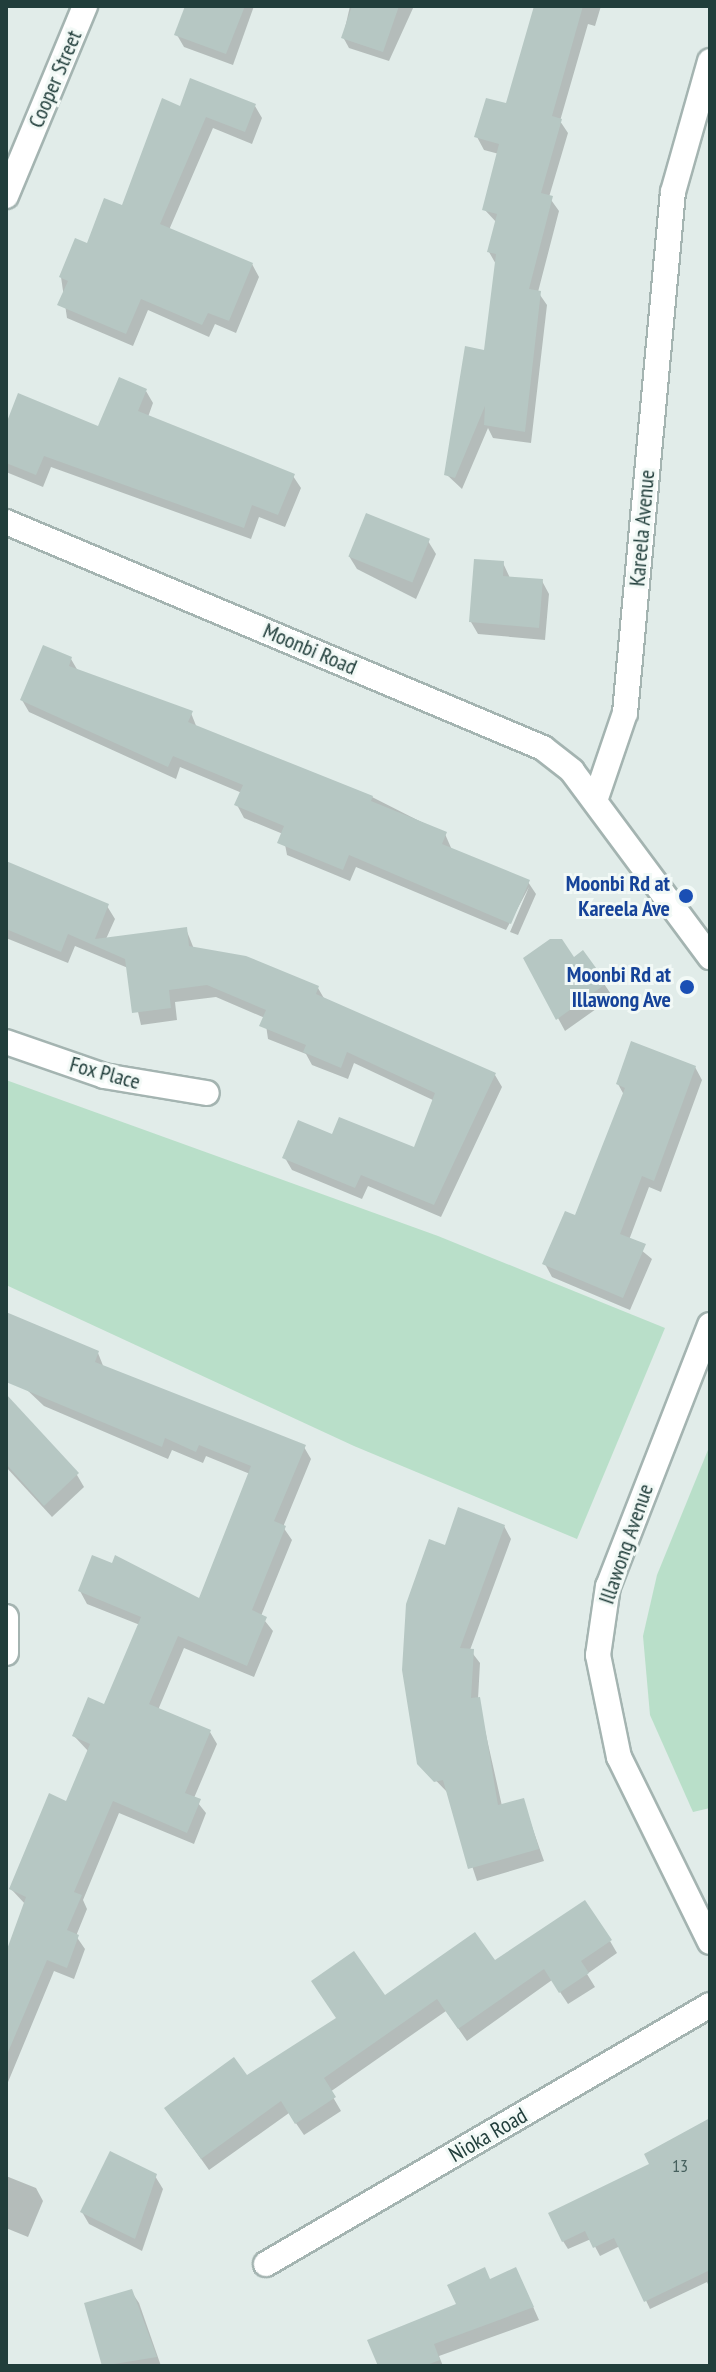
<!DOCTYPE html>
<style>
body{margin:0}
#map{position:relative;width:716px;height:2372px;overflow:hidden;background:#e1ece9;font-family:"PT Sans Narrow",sans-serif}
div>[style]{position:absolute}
.green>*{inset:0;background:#b9dfc9}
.shadow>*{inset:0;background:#0003}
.building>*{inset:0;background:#b6c7c3;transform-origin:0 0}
.roads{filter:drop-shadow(2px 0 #a4b4b1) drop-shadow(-2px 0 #a4b4b1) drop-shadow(0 2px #a4b4b1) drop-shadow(0 -2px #a4b4b1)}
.street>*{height:24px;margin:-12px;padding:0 12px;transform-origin:12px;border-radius:12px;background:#fff}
.dots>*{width:22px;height:22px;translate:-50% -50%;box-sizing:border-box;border:4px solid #f2f9f6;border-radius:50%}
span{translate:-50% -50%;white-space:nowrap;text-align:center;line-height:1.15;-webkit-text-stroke:6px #f2f9f6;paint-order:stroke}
.number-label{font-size:18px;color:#46605d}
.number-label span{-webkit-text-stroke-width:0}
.street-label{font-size:22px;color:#213e3b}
.transit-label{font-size:22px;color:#164399;font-weight:700}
.right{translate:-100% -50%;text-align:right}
.frame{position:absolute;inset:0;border:8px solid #213e3b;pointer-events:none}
</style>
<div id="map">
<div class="green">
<div style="clip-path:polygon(6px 1080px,438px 1236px,665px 1328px,577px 1539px,354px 1446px,6px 1285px)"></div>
<div style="clip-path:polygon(710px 1445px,710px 1808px,693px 1812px,650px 1715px,643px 1636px,657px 1575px)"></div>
</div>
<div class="shadow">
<div style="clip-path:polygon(188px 6px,254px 6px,233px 65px,184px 47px,177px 35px)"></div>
<div style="clip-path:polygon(350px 6px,414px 6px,389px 61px,349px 48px,343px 37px)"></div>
<div style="clip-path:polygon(548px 6px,601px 6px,595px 26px,588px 24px,560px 121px,568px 133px,549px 197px,559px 211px,538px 292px,547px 305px,531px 443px,493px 438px,488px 428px,462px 489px,446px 474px,486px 352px,497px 266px,489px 252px,497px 223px,484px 209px,499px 154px,484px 150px,477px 137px,508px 106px)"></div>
<div style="clip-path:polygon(255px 106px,262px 118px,252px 144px,213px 128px,169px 230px,252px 264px,259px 277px,236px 333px,215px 324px,209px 337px,148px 310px,133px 346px,67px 318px,61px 277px,123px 208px,182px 109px)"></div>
<div style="clip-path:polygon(146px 391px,153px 403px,148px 417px,293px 476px,301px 488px,285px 527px,259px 517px,251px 539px,51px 467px,43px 487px,6px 472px,6px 429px,100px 429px)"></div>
<div style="clip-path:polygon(428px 541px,436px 554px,416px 599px,357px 569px,349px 556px)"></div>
<div style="clip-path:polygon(503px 563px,510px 578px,542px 581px,549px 594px,545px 640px,478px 634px,471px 622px)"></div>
<div style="clip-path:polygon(71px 659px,78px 671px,191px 713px,197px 728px,372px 797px,445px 834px,452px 850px,528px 882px,536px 894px,518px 935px,510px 932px,529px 887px,506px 930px,356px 867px,350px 881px,287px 855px,283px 834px,244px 818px,237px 805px,242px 793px,180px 767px,176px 779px,29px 712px,22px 700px)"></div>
<div style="clip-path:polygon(6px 864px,107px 906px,115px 919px,106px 939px,186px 929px,194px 949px,318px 988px,325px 1000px,495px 1075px,502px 1087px,441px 1217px,368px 1186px,362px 1199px,292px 1170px,285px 1158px,333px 1137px,415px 1150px,435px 1101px,354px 1063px,348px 1079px,312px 1065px,306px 1054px,268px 1039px,265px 1018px,216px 997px,175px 1002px,177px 1020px,141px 1025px,128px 968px,75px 946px,68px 963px,6px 938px)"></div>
<div style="clip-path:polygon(583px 953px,613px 997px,565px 1031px,526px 959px,574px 959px)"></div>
<div style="clip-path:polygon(695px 1067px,702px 1080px,661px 1192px,649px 1187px,629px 1240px,652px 1259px,630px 1310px,552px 1277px,545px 1264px,576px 1217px,624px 1095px,618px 1084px)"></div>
<div style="clip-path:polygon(6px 1314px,98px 1353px,104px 1368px,304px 1447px,311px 1459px,283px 1527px,292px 1540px,261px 1616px,273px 1631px,254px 1677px,184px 1648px,158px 1710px,210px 1732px,217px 1744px,194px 1798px,206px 1813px,194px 1844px,119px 1813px,83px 1900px,87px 1909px,76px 1936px,85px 1949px,74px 1979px,54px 1971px,6px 2087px,6px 1957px,26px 1905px,11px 1889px,67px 1803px,89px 1752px,74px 1736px,105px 1707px,140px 1625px,87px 1604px,80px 1591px,200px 1601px,250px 1474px,206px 1456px,203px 1463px,172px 1450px,168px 1459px,44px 1406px,6px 1370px)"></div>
<div style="clip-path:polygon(6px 1435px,77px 1475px,84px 1487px,52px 1517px,6px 1467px)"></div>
<div style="clip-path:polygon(504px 1526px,511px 1539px,470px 1650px,480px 1663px,478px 1699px,502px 1806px,523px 1801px,544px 1861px,477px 1881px,448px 1793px,419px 1763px,446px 1548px)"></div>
<div style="clip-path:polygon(610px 1941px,617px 1953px,587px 1974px,595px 1987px,568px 2004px,552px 1980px,467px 2041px,446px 2011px,330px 2092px,341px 2111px,304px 2135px,289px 2113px,209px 2170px,174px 2121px,384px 1998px,494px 1963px)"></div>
<div style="clip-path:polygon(710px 2133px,710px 2289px,707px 2282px,650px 2309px,620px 2246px,600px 2256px,591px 2239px,568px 2249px,563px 2241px,651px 2165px)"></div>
<div style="clip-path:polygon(6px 2176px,36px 2188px,43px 2201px,28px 2237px,6px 2228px)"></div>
<div style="clip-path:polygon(155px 2176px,163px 2189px,142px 2251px,89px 2224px,82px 2212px)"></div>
<div style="clip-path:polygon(490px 2281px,522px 2282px,539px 2320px,439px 2356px,443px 2366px,380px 2366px)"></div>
<div style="clip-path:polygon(131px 2291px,139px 2303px,161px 2366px,104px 2366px,86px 2304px)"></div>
</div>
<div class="building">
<div style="clip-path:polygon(185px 6px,245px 6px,226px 54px,174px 35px)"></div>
<div style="clip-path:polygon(352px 6px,399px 6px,383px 52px,341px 38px)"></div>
<div style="clip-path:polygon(534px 6px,583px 6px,552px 116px,562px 119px,541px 193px,553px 196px,529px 289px,541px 291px,525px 432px,484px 425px,485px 406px,455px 478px,444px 475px,465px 346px,484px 350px,496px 254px,487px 252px,497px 214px,482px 210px,499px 144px,474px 137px,486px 98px,506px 103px)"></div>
<div style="clip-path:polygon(190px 78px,256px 104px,245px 132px,206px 117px,160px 224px,253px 263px,229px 321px,208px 313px,202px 325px,141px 299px,126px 334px,57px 305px,68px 281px,59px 277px,75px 238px,87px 243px,104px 198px,122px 205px,162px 98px,180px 106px)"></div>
<div style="clip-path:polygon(119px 377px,147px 389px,138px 411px,295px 474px,278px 515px,252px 505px,244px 528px,44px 456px,36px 475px,6px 463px,6px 424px,18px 393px,98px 426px)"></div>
<div style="left:366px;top:513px;width:69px;height:47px;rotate:22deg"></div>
<div style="clip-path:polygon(474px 559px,504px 561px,503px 576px,543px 579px,539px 628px,469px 622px)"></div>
<div style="clip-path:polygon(43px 645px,72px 657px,69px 666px,193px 711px,188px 722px,373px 796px,371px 801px,447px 832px,442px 844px,530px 880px,511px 924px,349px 855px,343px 870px,277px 843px,284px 826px,234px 805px,243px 785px,173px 756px,168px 767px,20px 700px)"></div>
<div style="clip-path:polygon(6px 861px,109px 904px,95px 939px,187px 927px,189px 946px,246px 956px,319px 986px,316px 994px,496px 1073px,434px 1205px,361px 1175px,355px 1188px,282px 1158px,298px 1120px,332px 1134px,339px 1117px,414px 1147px,435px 1093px,347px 1052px,341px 1068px,303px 1052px,306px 1045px,259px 1026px,266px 1010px,207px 985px,169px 990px,171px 1008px,132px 1013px,125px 959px,68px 934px,61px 952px,6px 929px)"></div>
<div style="clip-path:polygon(550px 939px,562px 939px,574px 957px,583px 950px,607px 983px,556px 1020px,523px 958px)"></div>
<div style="clip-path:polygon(631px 1041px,696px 1066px,654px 1181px,642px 1176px,620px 1234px,646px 1244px,623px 1298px,542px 1264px,565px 1211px,575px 1215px,625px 1088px,616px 1084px)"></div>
<div style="clip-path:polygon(6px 1312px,99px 1351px,95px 1362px,306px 1445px,274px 1521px,286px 1526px,252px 1610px,267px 1617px,247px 1666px,178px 1636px,149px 1704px,211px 1730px,185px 1793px,201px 1799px,187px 1833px,113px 1801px,74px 1892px,82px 1895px,67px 1930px,79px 1935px,67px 1968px,47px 1960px,6px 2057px,6px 1952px,26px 1897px,9px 1889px,49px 1793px,66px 1801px,90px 1744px,72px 1736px,88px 1697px,104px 1704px,141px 1617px,78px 1591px,92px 1555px,112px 1563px,115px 1555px,199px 1598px,251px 1466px,199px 1445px,196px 1452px,165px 1438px,162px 1447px,6px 1382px)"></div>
<div style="clip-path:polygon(6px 1394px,79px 1473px,44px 1506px,6px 1464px)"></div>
<div style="clip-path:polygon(458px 1507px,505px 1525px,460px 1648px,474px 1649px,471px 1698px,480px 1697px,498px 1805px,524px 1798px,539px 1849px,468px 1869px,443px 1780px,434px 1782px,417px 1764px,402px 1670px,406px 1604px,429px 1539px,445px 1545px)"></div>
<div style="clip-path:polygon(585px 1900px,612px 1940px,581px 1961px,589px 1973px,559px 1993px,544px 1969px,458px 2029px,437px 1999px,324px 2078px,336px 2097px,295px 2124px,281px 2101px,201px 2159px,164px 2108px,234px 2057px,247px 2075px,336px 2018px,311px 1981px,354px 1951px,385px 1995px,475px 1932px,495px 1960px)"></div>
<div style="clip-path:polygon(710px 2118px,710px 2270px,644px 2302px,614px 2238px,593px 2248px,585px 2231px,562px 2242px,548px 2213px,649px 2164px,644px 2154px)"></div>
<div style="clip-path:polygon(110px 2151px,157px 2174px,135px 2239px,80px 2212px)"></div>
<div style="clip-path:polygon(485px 2267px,490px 2279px,516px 2267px,534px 2307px,434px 2344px,440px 2360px,424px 2366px,378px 2366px,367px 2340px,456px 2304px,447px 2285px)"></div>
<div style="clip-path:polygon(132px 2289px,157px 2357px,102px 2366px,84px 2303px)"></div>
</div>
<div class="roads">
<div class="street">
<div style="left:6px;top:196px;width:206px;rotate:-67.4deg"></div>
<div style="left:6px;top:522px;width:583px;rotate:22.82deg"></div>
<div style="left:543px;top:748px;width:37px;rotate:38deg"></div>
<div style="left:572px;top:771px;width:232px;rotate:53.4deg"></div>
<div style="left:595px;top:801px;width:93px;rotate:-71.2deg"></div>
<div style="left:625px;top:713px;width:523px;rotate:-84.74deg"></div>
<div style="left:673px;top:192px;width:136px;rotate:-74.2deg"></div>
<div style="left:6px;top:1042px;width:104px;rotate:19.1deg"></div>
<div style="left:104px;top:1076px;width:104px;rotate:9.4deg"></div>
<div style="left:710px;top:1325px;width:280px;rotate:111.3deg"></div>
<div style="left:608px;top:1586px;width:70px;rotate:98.2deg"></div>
<div style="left:598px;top:1655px;width:104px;rotate:78.4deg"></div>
<div style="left:619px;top:1757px;width:206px;rotate:63.8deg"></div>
<div style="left:6px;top:1617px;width:36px;rotate:90deg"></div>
<div style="left:266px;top:2264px;width:514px;rotate:-30.26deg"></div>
</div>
</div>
<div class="dots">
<div style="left:686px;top:896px;background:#1a4fb4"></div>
<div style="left:687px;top:987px;background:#1a4fb4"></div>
</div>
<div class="number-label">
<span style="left:680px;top:2166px">13</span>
</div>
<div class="street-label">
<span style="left:55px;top:79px;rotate:-67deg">Cooper Street</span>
<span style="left:642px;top:528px;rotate:-85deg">Kareela Avenue</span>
<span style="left:310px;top:649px;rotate:23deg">Moonbi Road</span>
<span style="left:105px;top:1073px;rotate:15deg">Fox Place</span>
<span style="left:626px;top:1544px;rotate:-71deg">Illawong Avenue</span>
<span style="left:488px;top:2135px;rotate:-30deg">Nioka Road</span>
</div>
<div class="transit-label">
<span class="right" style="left:670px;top:896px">Moonbi Rd at<br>Kareela Ave</span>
<span class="right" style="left:671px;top:987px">Moonbi Rd at<br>Illawong Ave</span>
</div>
<div class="frame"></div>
</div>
